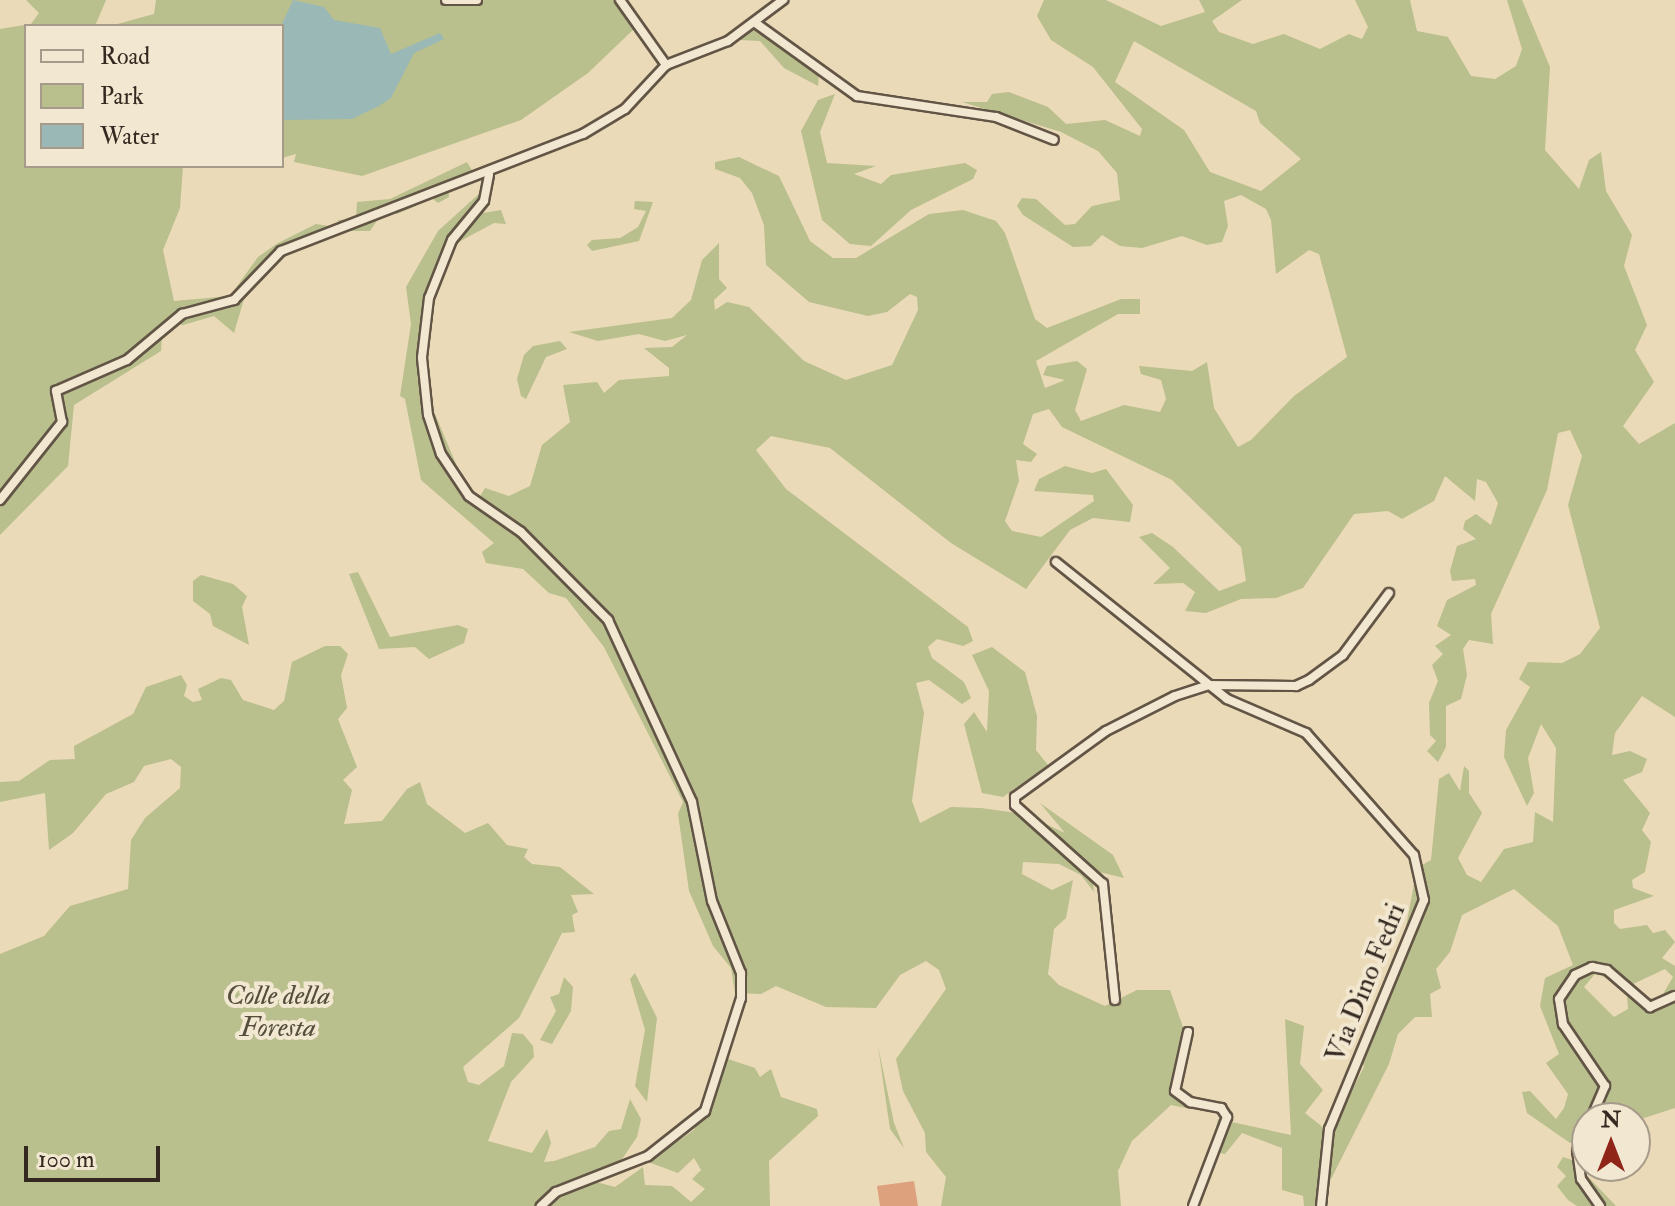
<!DOCTYPE html>
<style>
body{margin:0}
#map{position:relative;width:1675px;height:1206px;overflow:hidden;background:#ebdab7;font-family:"IM FELL Double Pica",serif}
div>[style]{position:absolute}
.green>*{inset:0;background:#b9bf8d}
.water>*{inset:0;background:#9ab9b6}
.building>*{inset:0;background:#dda17e}
.roads{filter:drop-shadow(2px 0 #625546) drop-shadow(-2px 0 #625546) drop-shadow(0 2px #625546) drop-shadow(0 -2px #625546)}
.minor>*{height:8px;margin:-4px;padding:0 4px;transform-origin:4px;border-radius:4px;background:#f2e7d0}
span{translate:-50% -50%;white-space:nowrap;text-align:center;line-height:1.15;-webkit-text-stroke:8px #f2e7d0;paint-order:stroke}
.street-label{font-size:28px;color:#342921}
.park-label{font-size:28px;color:#554e3c;font-style:italic}
.legend{position:absolute;left:24px;top:24px;width:260px;height:144px;box-sizing:border-box;background:#f2e7d0;border:2px solid #a69b8a;margin:0;padding:10px 14px;list-style:none;font-size:24px;color:#342921}
.legend li{display:flex;align-items:center;gap:16px;height:40px}
.legend b{width:40px;border:2px solid #a69b8a}
.north{position:absolute;left:1571px;top:1102px;width:80px;height:80px;box-sizing:border-box;background:#f2e7d0;border:2px solid #a69b8a;border-radius:50%;rotate:0deg;font-size:22px;font-weight:700;line-height:32px;text-align:center;color:#342921}
.north::after{content:'';display:block;margin:auto;width:28px;height:36px;background:#8f2418;clip-path:polygon(50% 0,100% 100%,50% 72%,0 100%)}
.scale{position:absolute;left:24px;top:1146px;width:136px;height:36px;box-sizing:border-box;border:4px solid #342921;border-top:0;padding-left:10px;font-size:24px;line-height:28px;white-space:nowrap;color:#342921;-webkit-text-stroke:6px #f2e7d0;paint-order:stroke}
</style>
<div id="map">
<div class="green">
<div style="clip-path:polygon(26px 0,106px 0,95px 26px,26px 26px,26px 166px,183px 166px,180px 208px,163px 250px,174px 301px,230px 296px,258px 257px,278px 243px,316px 224px,329px 226px,331px 234px,284px 256px,244px 299px,234px 333px,214px 316px,183px 325px,163px 321px,161px 351px,74px 405px,68px 466px,0 535px,0 29px,31px 24px,39px 13px)"></div>
<div style="clip-path:polygon(156px 0,615px 0,635px 28px,588px 73px,521px 120px,362px 176px,294px 162px,296px 154px,282px 158px,282px 26px,110px 26px,154px 14px)"></div>
<div style="clip-path:polygon(evenodd,1044px 0,1106px 0,1161px 26px,1205px 12px,1199px 0,1242px 0,1212px 21px,1219px 32px,1253px 44px,1284px 34px,1320px 49px,1349px 34px,1362px 39px,1368px 27px,1355px 0,1410px 0,1417px 31px,1448px 37px,1471px 76px,1495px 79px,1516px 66px,1522px 49px,1507px 0,1522px 0,1550px 67px,1545px 150px,1579px 189px,1589px 160px,1601px 152px,1606px 191px,1632px 235px,1624px 266px,1647px 325px,1635px 350px,1654px 382px,1623px 426px,1639px 444px,1675px 423px,1675px 717px,1642px 696px,1615px 733px,1612px 755px,1630px 751px,1647px 759px,1642px 772px,1623px 780px,1650px 813px,1642px 830px,1651px 842px,1645px 872px,1632px 880px,1633px 888px,1654px 896px,1614px 910px,1614px 923px,1620px 929px,1647px 925px,1653px 933px,1665px 930px,1675px 942px,1662px 958px,1675px 966px,1675px 1108px,1644px 1118px,1587px 1118px,1587px 1130px,1570px 1143px,1527px 1113px,1522px 1092px,1530px 1091px,1556px 1119px,1564px 1108px,1568px 1094px,1546px 1063px,1559px 1054px,1540px 1006px,1545px 978px,1573px 965px,1558px 926px,1514px 889px,1462px 915px,1450px 952px,1436px 969px,1441px 988px,1430px 994px,1432px 1017px,1415px 1017px,1398px 1034px,1389px 1064px,1329px 1183px,1327px 1206px,1304px 1206px,1303px 1196px,1282px 1190px,1282px 1148px,1242px 1133px,1225px 1154px,1211px 1151px,1218px 1119px,1291px 1135px,1285px 1019px,1304px 1026px,1300px 1064px,1323px 1090px,1305px 1113px,1330px 1133px,1364px 1067px,1358px 1044px,1405px 932px,1417px 868px,1431px 860px,1439px 779px,1449px 773px,1460px 791px,1464px 766px,1469px 771px,1469px 793px,1482px 813px,1458px 858px,1467px 875px,1481px 882px,1504px 849px,1533px 842px,1535px 812px,1553px 822px,1556px 748px,1541px 724px,1528px 758px,1534px 793px,1527px 806px,1504px 757px,1506px 730px,1530px 687px,1519px 679px,1528px 662px,1562px 663px,1580px 654px,1600px 628px,1568px 505px,1582px 456px,1570px 430px,1558px 433px,1547px 490px,1491px 614px,1493px 644px,1469px 640px,1463px 649px,1467px 675px,1461px 699px,1446px 706px,1446px 747px,1438px 762px,1427px 751px,1436px 741px,1430px 735px,1429px 703px,1438px 681px,1432px 665px,1443px 654px,1435px 646px,1451px 635px,1437px 626px,1447px 600px,1476px 585px,1475px 579px,1452px 581px,1450px 571px,1457px 546px,1476px 539px,1463px 529px,1465px 521px,1476px 514px,1491px 525px,1498px 503px,1486px 482px,1477px 479px,1475px 501px,1445px 476px,1434px 501px,1402px 519px,1388px 511px,1354px 514px,1303px 588px,1276px 598px,1241px 599px,1206px 613px,1185px 611px,1195px 592px,1183px 583px,1153px 584px,1170px 568px,1139px 537px,1152px 533px,1173px 547px,1219px 591px,1246px 581px,1241px 547px,1172px 480px,1062px 427px,1049px 409px,1033px 414px,1023px 444px,1037px 454px,1031px 462px,1016px 460px,1019px 481px,1005px 521px,1012px 531px,1041px 537px,1094px 501px,1093px 495px,1034px 491px,1039px 479px,1065px 466px,1092px 473px,1106px 469px,1133px 505px,1130px 522px,1093px 518px,1070px 530px,1026px 589px,951px 543px,830px 448px,771px 436px,756px 450px,786px 489px,968px 627px,973px 641px,963px 646px,937px 639px,928px 647px,932px 658px,964px 682px,971px 698px,962px 704px,929px 680px,916px 683px,924px 713px,912px 801px,920px 823px,951px 807px,981px 808px,1024px 814px,1065px 833px,1040px 803px,1113px 855px,1124px 878px,1091px 870px,1094px 892px,1081px 875px,1059px 864px,1023px 862px,1022px 874px,1052px 890px,1073px 880px,1066px 918px,1054px 929px,1048px 974px,1059px 985px,1105px 1006px,1137px 990px,1170px 990px,1184px 1030px,1171px 1081px,1191px 1109px,1171px 1105px,1132px 1141px,1118px 1171px,1121px 1206px,941px 1206px,946px 1177px,926px 1152px,925px 1133px,903px 1091px,896px 1059px,946px 989px,939px 970px,926px 961px,900px 975px,876px 1008px,826px 1007px,776px 986px,761px 994px,735px 993px,731px 968px,713px 946px,689px 891px,678px 814px,683px 802px,604px 647px,566px 598px,549px 593px,523px 569px,486px 563px,482px 552px,494px 543px,421px 480px,405px 399px,400px 396px,411px 324px,406px 287px,438px 231px,481px 192px,491px 196px,483px 213px,501px 210px,506px 224px,494px 223px,440px 252px,419px 340px,428px 357px,417px 376px,424px 408px,435px 414px,464px 483px,479px 498px,485px 488px,509px 496px,530px 486px,542px 445px,570px 422px,563px 385px,597px 382px,604px 393px,619px 380px,669px 376px,669px 368px,644px 348px,672px 347px,687px 335px,665px 341px,639px 334px,598px 341px,569px 332px,672px 318px,691px 300px,702px 260px,719px 243px,719px 279px,727px 288px,714px 300px,715px 310px,727px 302px,749px 307px,804px 361px,846px 380px,892px 365px,918px 310px,917px 297px,910px 294px,887px 312px,868px 316px,809px 302px,766px 265px,764px 225px,752px 193px,740px 178px,715px 169px,715px 162px,739px 157px,779px 176px,810px 241px,833px 258px,856px 258px,929px 214px,963px 210px,996px 221px,1005px 233px,1035px 319px,1047px 328px,1121px 299px,1140px 299px,1140px 314px,1118px 314px,1036px 361px,1045px 388px,1065px 380px,1043px 375px,1047px 366px,1077px 361px,1087px 369px,1075px 410px,1081px 421px,1124px 405px,1160px 412px,1166px 399px,1161px 380px,1141px 374px,1139px 366px,1192px 371px,1207px 362px,1214px 408px,1238px 447px,1251px 440px,1294px 396px,1347px 357px,1319px 254px,1309px 250px,1276px 274px,1271px 220px,1266px 209px,1241px 195px,1224px 201px,1228px 226px,1222px 242px,1207px 245px,1182px 236px,1142px 248px,1120px 246px,1102px 235px,1091px 246px,1073px 247px,1023px 215px,1017px 206px,1022px 198px,1036px 199px,1065px 225px,1075px 224px,1092px 206px,1120px 200px,1117px 173px,1098px 151px,1061px 132px,962px 102px,987px 102px,992px 94px,1009px 92px,1048px 107px,1066px 124px,1105px 120px,1140px 136px,1142px 129px,1093px 67px,1051px 40px,1037px 16px,1044px 0,1134px 41px,1256px 111px,1260px 123px,1301px 159px,1261px 191px,1210px 172px,1184px 130px,1115px 82px,1134px 41px,1044px 0,1665px 969px,1673px 977px,1663px 994px,1656px 999px,1627px 995px,1628px 1009px,1614px 1017px,1584px 987px,1595px 974px,1631px 985px,1665px 969px)"></div>
<div style="clip-path:polygon(739px 27px,755px 27px,771px 37px,819px 74px,818px 86px,784px 68px,760px 41px,740px 40px)"></div>
<div style="clip-path:polygon(835px 94px,820px 132px,827px 163px,876px 166px,854px 174px,881px 184px,891px 175px,965px 163px,977px 170px,973px 179px,911px 210px,871px 246px,850px 244px,822px 220px,801px 131px,818px 100px)"></div>
<div style="clip-path:polygon(467px 162px,473px 172px,448px 184px,449px 197px,438px 203px,428px 195px,411px 200px,416px 206px,397px 214px,386px 207px,370px 231px,341px 231px,338px 220px,356px 219px,357px 202px,390px 199px)"></div>
<div style="clip-path:polygon(635px 201px,653px 202px,639px 241px,592px 251px,587px 245px,592px 240px,620px 238px,638px 227px,646px 211px,634px 209px)"></div>
<div style="clip-path:polygon(560px 341px,567px 349px,546px 357px,526px 399px,521px 396px,517px 379px,524px 355px,533px 346px)"></div>
<div style="clip-path:polygon(358px 572px,390px 637px,458px 625px,468px 629px,464px 643px,429px 659px,415px 647px,379px 649px,349px 574px)"></div>
<div style="clip-path:polygon(201px 575px,233px 584px,247px 596px,242px 607px,249px 645px,213px 626px,210px 614px,193px 601px,193px 581px)"></div>
<div style="clip-path:polygon(325px 646px,340px 646px,348px 654px,341px 675px,347px 708px,338px 719px,357px 767px,343px 780px,352px 790px,344px 824px,382px 821px,407px 789px,420px 782px,427px 804px,465px 833px,488px 823px,507px 845px,528px 849px,524px 857px,532px 864px,560px 867px,594px 894px,571px 895px,578px 912px,572px 915px,575px 932px,562px 933px,519px 1018px,463px 1067px,468px 1082px,479px 1085px,504px 1066px,512px 1033px,523px 1034px,533px 1046px,534px 1057px,511px 1082px,488px 1141px,532px 1153px,547px 1129px,551px 1143px,544px 1162px,554px 1161px,595px 1147px,609px 1131px,621px 1129px,630px 1099px,641px 1119px,637px 1137px,620px 1162px,581px 1178px,615px 1187px,643px 1167px,645px 1185px,672px 1186px,691px 1202px,705px 1189px,692px 1179px,701px 1170px,694px 1158px,678px 1173px,648px 1162px,694px 1130px,728px 1059px,755px 1068px,760px 1077px,771px 1069px,781px 1097px,817px 1109px,818px 1116px,769px 1161px,770px 1206px,0 1206px,0 954px,44px 936px,70px 906px,128px 889px,131px 840px,145px 818px,180px 788px,181px 767px,171px 759px,144px 766px,134px 782px,106px 794px,73px 833px,49px 850px,45px 793px,0 802px,0 782px,19px 781px,50px 760px,75px 759px,74px 746px,133px 714px,146px 687px,181px 675px,187px 685px,184px 696px,193px 702px,202px 700px,198px 689px,221px 678px,231px 680px,243px 700px,274px 710px,284px 701px,292px 662px)"></div>
<div style="clip-path:polygon(992px 647px,1025px 672px,1037px 716px,1036px 750px,1048px 765px,1003px 797px,982px 793px,964px 724px,974px 712px,987px 732px,989px 691px,972px 655px)"></div>
<div style="clip-path:polygon(635px 973px,657px 1018px,647px 1102px,635px 1086px,645px 1030px,630px 979px)"></div>
<div style="clip-path:polygon(564px 977px,573px 987px,571px 1011px,552px 1044px,540px 1040px,556px 1011px,550px 997px,559px 994px)"></div>
<div style="clip-path:polygon(878px 1046px,894px 1123px,904px 1148px,890px 1129px)"></div>
<div style="clip-path:polygon(1563px 1157px,1572px 1160px,1616px 1206px,1577px 1206px,1568px 1200px,1557px 1186px,1566px 1176px,1557px 1167px)"></div>
</div>
<div class="water">
<div style="clip-path:polygon(293px 0,324px 7px,334px 20px,380px 28px,391px 54px,440px 33px,444px 39px,414px 53px,391px 98px,379px 106px,352px 119px,282px 120px,281px 26px)"></div>
</div>
<div class="building">
<div style="clip-path:polygon(914px 1181px,918px 1206px,880px 1206px,877px 1186px)"></div>
</div>
<div class="roads">
<div class="minor">
<div style="left:446px;top:0;width:31px"></div>
<div style="left:620px;top:0;width:80px;rotate:54.7deg"></div>
<div style="left:757px;top:24px;width:123px;rotate:35.8deg"></div>
<div style="left:857px;top:96px;width:141px;rotate:8.6deg"></div>
<div style="left:996px;top:117px;width:62px;rotate:21.6deg"></div>
<div style="left:489px;top:175px;width:26px;rotate:101deg"></div>
<div style="left:484px;top:201px;width:50px;rotate:129.4deg"></div>
<div style="left:452px;top:240px;width:62px;rotate:111.6deg"></div>
<div style="left:429px;top:298px;width:60px;rotate:96.7deg"></div>
<div style="left:422px;top:358px;width:57px;rotate:84deg"></div>
<div style="left:428px;top:415px;width:41px;rotate:71.6deg"></div>
<div style="left:441px;top:454px;width:50px;rotate:56.3deg"></div>
<div style="left:469px;top:496px;width:63px;rotate:34.7deg"></div>
<div style="left:521px;top:532px;width:124px;rotate:45.3deg"></div>
<div style="left:608px;top:620px;width:200px;rotate:65.2deg"></div>
<div style="left:692px;top:802px;width:101px;rotate:78.6deg"></div>
<div style="left:712px;top:901px;width:78px;rotate:68.1deg"></div>
<div style="left:741px;top:973px;width:25px;rotate:90deg"></div>
<div style="left:741px;top:998px;width:119px;rotate:107.7deg"></div>
<div style="left:705px;top:1111px;width:73px;rotate:141.7deg"></div>
<div style="left:648px;top:1156px;width:99px;rotate:158.6deg"></div>
<div style="left:556px;top:1192px;width:21px;rotate:137deg"></div>
<div style="left:0;top:500px;width:100px;rotate:-51.5deg"></div>
<div style="left:62px;top:422px;width:32px;rotate:-101deg"></div>
<div style="left:56px;top:391px;width:77px;rotate:-23.6deg"></div>
<div style="left:127px;top:360px;width:72px;rotate:-39.9deg"></div>
<div style="left:182px;top:314px;width:54px;rotate:-15.1deg"></div>
<div style="left:234px;top:300px;width:68px;rotate:-46.2deg"></div>
<div style="left:281px;top:251px;width:324px;rotate:-21.2deg"></div>
<div style="left:583px;top:134px;width:49px;rotate:-30.8deg"></div>
<div style="left:625px;top:109px;width:60px;rotate:-47deg"></div>
<div style="left:666px;top:65px;width:66px;rotate:-21.2deg"></div>
<div style="left:728px;top:41px;width:69px;rotate:-36.7deg"></div>
<div style="left:1056px;top:562px;width:219px;rotate:38.7deg"></div>
<div style="left:1227px;top:699px;width:86px;rotate:23.3deg"></div>
<div style="left:1306px;top:733px;width:163px;rotate:48.5deg"></div>
<div style="left:1414px;top:855px;width:46px;rotate:77.5deg"></div>
<div style="left:1424px;top:900px;width:248px;rotate:112.5deg"></div>
<div style="left:1329px;top:1129px;width:77px;rotate:95.9deg"></div>
<div style="left:1115px;top:1000px;width:117px;rotate:-95.9deg"></div>
<div style="left:1103px;top:884px;width:118px;rotate:-138.1deg"></div>
<div style="left:1015px;top:805px;width:8px;rotate:-90deg"></div>
<div style="left:1015px;top:797px;width:112px;rotate:-36deg"></div>
<div style="left:1106px;top:731px;width:77px;rotate:-26.9deg"></div>
<div style="left:1175px;top:696px;width:36px;rotate:-18deg"></div>
<div style="left:1209px;top:685px;width:87px;rotate:0.7deg"></div>
<div style="left:1296px;top:686px;width:14px;rotate:-25deg"></div>
<div style="left:1309px;top:680px;width:42px;rotate:-36.3deg"></div>
<div style="left:1343px;top:655px;width:77px;rotate:-53.4deg"></div>
<div style="left:1188px;top:1032px;width:60px;rotate:102.4deg"></div>
<div style="left:1175px;top:1091px;width:19px;rotate:36deg"></div>
<div style="left:1190px;top:1102px;width:32px;rotate:11deg"></div>
<div style="left:1221px;top:1108px;width:11px;rotate:56deg"></div>
<div style="left:1227px;top:1117px;width:95px;rotate:110.9deg"></div>
<div style="left:1600px;top:1206px;width:33px;rotate:-125deg"></div>
<div style="left:1581px;top:1179px;width:28px;rotate:-98deg"></div>
<div style="left:1577px;top:1151px;width:71px;rotate:-66.7deg"></div>
<div style="left:1605px;top:1086px;width:75px;rotate:-124.1deg"></div>
<div style="left:1563px;top:1024px;width:25px;rotate:-99deg"></div>
<div style="left:1559px;top:999px;width:29px;rotate:-56deg"></div>
<div style="left:1575px;top:975px;width:19px;rotate:-25deg"></div>
<div style="left:1592px;top:967px;width:15px;rotate:11deg"></div>
<div style="left:1607px;top:970px;width:57px;rotate:40.7deg"></div>
<div style="left:1650px;top:1007px;width:27px;rotate:-24deg"></div>
</div>
</div>
<div class="street-label">
<span style="left:1366px;top:983px;rotate:-68deg">Via Dino Fedri</span>
</div>
<div class="park-label">
<span style="left:278px;top:1012px">Colle della<br>Foresta</span>
</div>
<ul class="legend">
<li><b style="height:10px;background:#f2e7d0"></b>Road</li>
<li><b style="height:22px;background:#b9bf8d"></b>Park</li>
<li><b style="height:22px;background:#9ab9b6"></b>Water</li>
</ul>
<div class="north">N</div>
<div class="scale">100 m</div>
</div>
